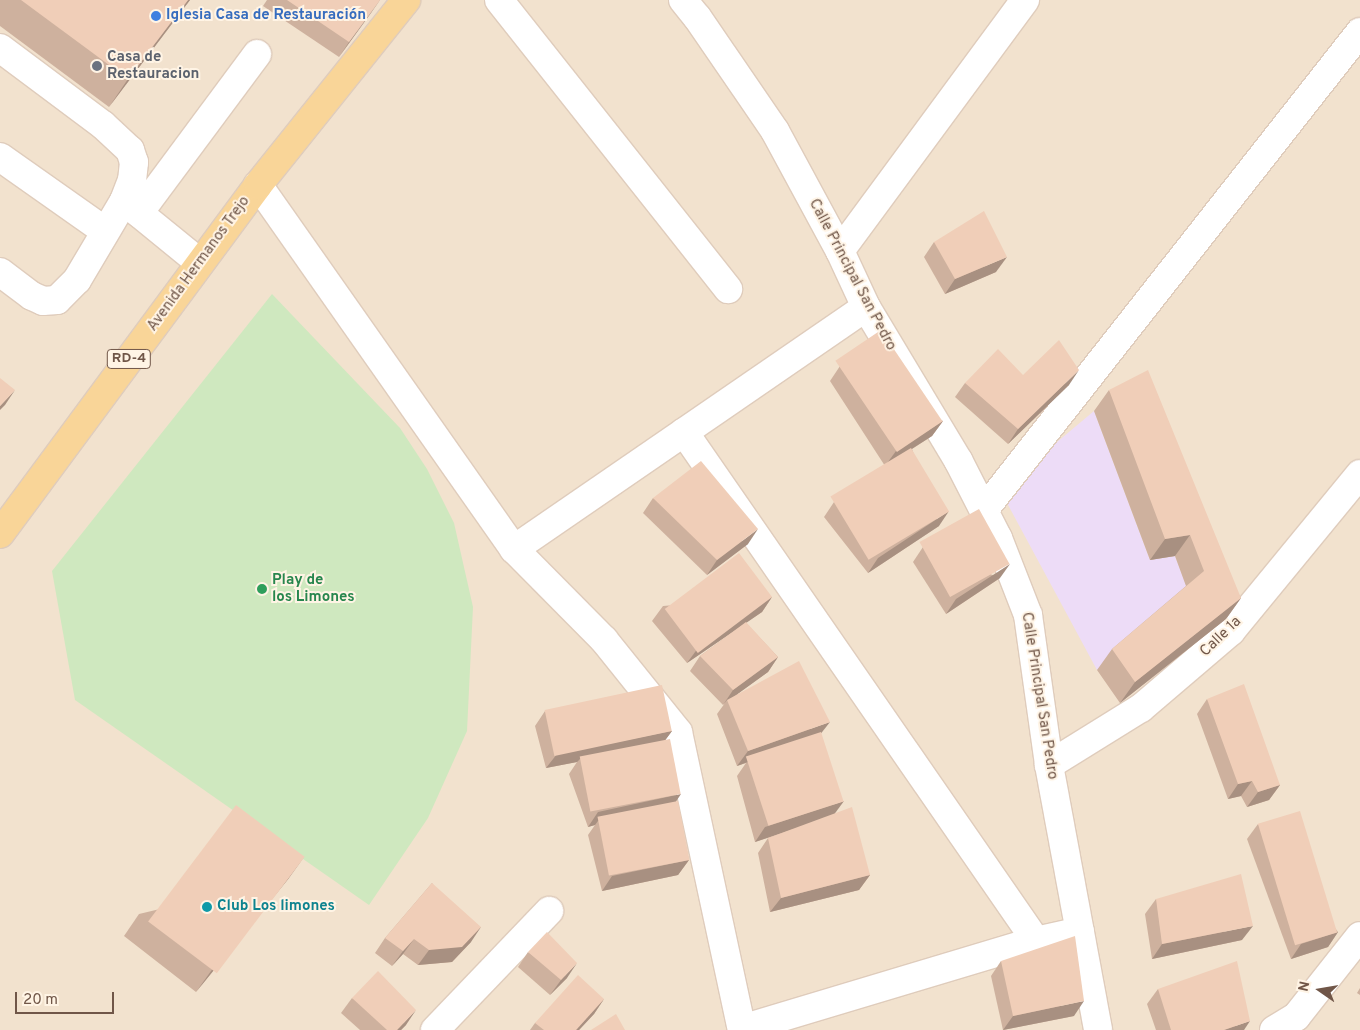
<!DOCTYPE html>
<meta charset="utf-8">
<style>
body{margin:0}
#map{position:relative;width:1360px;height:1030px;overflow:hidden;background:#fbf0df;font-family:Overpass,sans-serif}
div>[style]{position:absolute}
.residential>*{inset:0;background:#f2e2ce;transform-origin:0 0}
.education>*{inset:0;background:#eddcf7}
.green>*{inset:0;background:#cfe8bf}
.roads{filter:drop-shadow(1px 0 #dfccbc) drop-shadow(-1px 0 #dfccbc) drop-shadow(0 1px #dfccbc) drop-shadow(0 -1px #dfccbc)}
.minor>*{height:28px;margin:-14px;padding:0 14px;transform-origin:14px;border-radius:14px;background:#fff}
.major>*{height:28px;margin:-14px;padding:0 14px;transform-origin:14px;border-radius:14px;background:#f9d598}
.wall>*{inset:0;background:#ceb19e}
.shaded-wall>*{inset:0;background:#a89081}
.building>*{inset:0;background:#f0ceb8;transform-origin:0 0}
.dots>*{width:14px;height:14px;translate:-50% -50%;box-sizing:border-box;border:2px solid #fff4e5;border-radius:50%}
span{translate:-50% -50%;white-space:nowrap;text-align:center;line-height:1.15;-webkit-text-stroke:4px #fff4e5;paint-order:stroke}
.shield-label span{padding:1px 4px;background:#fff4e5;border:1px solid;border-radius:4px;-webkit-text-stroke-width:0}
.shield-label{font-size:14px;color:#705648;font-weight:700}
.shop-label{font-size:15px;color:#366cbe;font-weight:700}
.left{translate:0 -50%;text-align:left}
.worship-label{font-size:15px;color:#5b616d;font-weight:700}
.street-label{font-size:15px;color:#705648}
.leisure-label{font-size:15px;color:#27864d;font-weight:700}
.culture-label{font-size:15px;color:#0d838f;font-weight:700}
.north{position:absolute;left:1295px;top:965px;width:50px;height:50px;-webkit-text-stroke:4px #fff4e5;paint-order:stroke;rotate:283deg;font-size:14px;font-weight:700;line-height:20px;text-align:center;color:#705648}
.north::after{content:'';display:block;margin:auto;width:18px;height:22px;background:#705648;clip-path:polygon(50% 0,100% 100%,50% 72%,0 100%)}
.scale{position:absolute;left:15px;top:992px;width:99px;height:22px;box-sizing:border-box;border:2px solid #705648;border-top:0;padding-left:6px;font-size:15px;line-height:18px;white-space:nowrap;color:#705648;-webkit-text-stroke:4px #fff4e5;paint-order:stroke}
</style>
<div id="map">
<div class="residential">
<div style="left:0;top:0;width:1360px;height:1030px"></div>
</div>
<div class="education">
<div style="clip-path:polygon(1094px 411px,1150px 560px,1175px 556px,1189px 593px,1097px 670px,1000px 490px)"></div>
</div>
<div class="green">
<div style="clip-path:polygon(272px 294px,400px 428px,427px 469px,454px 523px,473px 607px,467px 731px,428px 818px,369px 905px,75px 700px,52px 571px)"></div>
</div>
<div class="roads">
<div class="minor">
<div style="left:499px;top:0;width:369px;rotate:51.6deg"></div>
<div style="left:683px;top:0;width:22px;rotate:51deg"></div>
<div style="left:697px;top:17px;width:138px;rotate:55.6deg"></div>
<div style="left:775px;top:131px;width:136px;rotate:61.6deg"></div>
<div style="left:840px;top:251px;width:62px;rotate:65.1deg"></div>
<div style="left:866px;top:307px;width:179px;rotate:59deg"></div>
<div style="left:958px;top:460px;width:88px;rotate:62.9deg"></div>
<div style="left:998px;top:538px;width:83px;rotate:68.7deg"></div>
<div style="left:1028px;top:615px;width:151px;rotate:82deg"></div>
<div style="left:1049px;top:765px;width:269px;rotate:79.5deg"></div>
<div style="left:0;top:48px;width:129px;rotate:36.8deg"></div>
<div style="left:103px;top:125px;width:37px;rotate:43deg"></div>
<div style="left:130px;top:150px;width:13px;rotate:72deg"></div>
<div style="left:134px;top:162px;width:18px;rotate:96deg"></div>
<div style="left:132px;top:180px;width:22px;rotate:111deg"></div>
<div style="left:0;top:157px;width:128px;rotate:35.2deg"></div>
<div style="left:258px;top:185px;width:445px;rotate:54.9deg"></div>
<div style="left:514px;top:549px;width:128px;rotate:45.3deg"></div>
<div style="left:604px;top:640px;width:118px;rotate:51.2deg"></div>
<div style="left:678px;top:732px;width:305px;rotate:77.9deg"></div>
<div style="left:139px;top:213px;width:198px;rotate:-53.4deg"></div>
<div style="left:840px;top:251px;width:312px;rotate:-53.6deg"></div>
<div style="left:0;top:272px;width:40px;rotate:37deg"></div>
<div style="left:32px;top:296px;width:12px;rotate:24deg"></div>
<div style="left:43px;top:301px;width:14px;rotate:-4deg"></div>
<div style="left:57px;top:300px;width:28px;rotate:-45deg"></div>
<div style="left:77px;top:280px;width:92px;rotate:-59.3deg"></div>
<div style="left:124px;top:201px;width:98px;rotate:39.2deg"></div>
<div style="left:684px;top:432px;width:619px;rotate:55.33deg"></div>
<div style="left:1036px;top:941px;width:45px;rotate:-12.8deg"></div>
<div style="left:984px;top:510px;width:608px;rotate:-51.81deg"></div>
<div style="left:514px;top:549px;width:427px;rotate:-34.5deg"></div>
<div style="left:1049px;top:765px;width:108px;rotate:-31.8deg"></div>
<div style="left:1141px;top:708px;width:118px;rotate:-40.5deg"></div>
<div style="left:1231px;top:631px;width:203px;rotate:-50.6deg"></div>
<div style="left:742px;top:1029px;width:307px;rotate:-16.7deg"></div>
<div style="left:435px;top:1030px;width:165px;rotate:-46.2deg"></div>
<div style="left:1274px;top:1030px;width:26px;rotate:-31deg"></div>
<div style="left:1296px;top:1017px;width:103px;rotate:-51.7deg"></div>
</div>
<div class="major">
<div style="left:0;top:534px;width:434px;rotate:-53.5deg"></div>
<div style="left:258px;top:185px;width:237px;rotate:-51.3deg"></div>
</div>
</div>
<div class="wall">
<div style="clip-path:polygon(0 0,190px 0,109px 107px,0 26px)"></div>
<div style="clip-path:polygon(267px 0,380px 0,339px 57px,263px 6px)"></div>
<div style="clip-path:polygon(934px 242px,996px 272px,945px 294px,924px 257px)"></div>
<div style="clip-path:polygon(840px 366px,943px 421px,932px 436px,912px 449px,939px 526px,868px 573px,824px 517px,834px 502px,885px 466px,830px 381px)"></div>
<div style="clip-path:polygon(1023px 375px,1069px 385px,1008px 444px,955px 397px,965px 383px)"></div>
<div style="clip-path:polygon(1109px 390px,1241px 598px,1226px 619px,1120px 703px,1097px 670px,1112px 649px,1186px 586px,1175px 556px,1150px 560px,1094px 411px)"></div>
<div style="clip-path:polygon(653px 498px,748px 544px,707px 575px,643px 513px)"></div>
<div style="clip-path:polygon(923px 547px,1000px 578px,946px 614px,913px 562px)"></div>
<div style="clip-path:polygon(772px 597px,762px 612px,746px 623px,778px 657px,768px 672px,737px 694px,821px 734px,835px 814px,870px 875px,859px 890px,770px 912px,758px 853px,768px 838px,785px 832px,755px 842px,737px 776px,746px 763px,737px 766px,717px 714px,725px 703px,723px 705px,690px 671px,700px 656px,737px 629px,687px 663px,652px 621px,663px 606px)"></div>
<div style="clip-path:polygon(1207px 699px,1280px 785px,1269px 800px,1247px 807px,1241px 796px,1228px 799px,1197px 714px)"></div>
<div style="clip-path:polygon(545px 711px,672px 731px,665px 740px,676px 802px,689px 860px,678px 875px,602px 891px,588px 835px,595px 825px,588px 827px,569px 774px,577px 762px,546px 768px,535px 726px)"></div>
<div style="clip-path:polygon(1258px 824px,1338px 932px,1328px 947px,1291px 959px,1247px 839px)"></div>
<div style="clip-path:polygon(289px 878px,196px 992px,124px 936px,139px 914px)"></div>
<div style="clip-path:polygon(432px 883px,471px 942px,452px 962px,418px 965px,403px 954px,392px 966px,375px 953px,385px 938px)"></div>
<div style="clip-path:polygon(1156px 899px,1242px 940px,1152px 959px,1145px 914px)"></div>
<div style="clip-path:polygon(528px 952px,567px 978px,550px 995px,518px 967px)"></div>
<div style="clip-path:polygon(1001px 961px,1074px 1016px,1003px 1030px,991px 976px)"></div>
<div style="clip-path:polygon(1360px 988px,1360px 995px,1357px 993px)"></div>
<div style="clip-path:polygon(1158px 989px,1244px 1030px,1156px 1030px,1147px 1004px)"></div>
<div style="clip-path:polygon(352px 998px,406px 1025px,401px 1030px,360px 1030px,341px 1013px)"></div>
<div style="clip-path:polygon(604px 999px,594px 1014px,579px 1030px,530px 1030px,535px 1023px)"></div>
</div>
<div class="shaded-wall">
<div style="clip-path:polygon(188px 0,190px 0,109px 107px,128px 79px)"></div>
<div style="clip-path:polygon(380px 0,371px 13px,339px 57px,349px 42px)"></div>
<div style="clip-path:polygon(1007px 257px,996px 272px,945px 294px,955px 279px)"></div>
<div style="clip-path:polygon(1079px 370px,1069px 385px,1008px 444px,1018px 429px)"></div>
<div style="clip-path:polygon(15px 390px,5px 405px,0 410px,0 406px)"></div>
<div style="clip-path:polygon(943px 421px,932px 436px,885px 466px,896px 451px)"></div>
<div style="clip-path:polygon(949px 511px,939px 526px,868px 573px,878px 558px)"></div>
<div style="clip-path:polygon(758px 529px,748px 544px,707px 575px,717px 560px)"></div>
<div style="clip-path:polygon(1190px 535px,1175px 556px,1150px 560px,1165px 539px)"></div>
<div style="clip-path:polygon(1010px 564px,1000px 578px,946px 614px,956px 599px)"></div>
<div style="clip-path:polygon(772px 597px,762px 612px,687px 663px,698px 648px)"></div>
<div style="clip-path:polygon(1241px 598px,1226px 619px,1120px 703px,1135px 682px)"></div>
<div style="clip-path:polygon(778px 657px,768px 672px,728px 701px,727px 700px,723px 705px,733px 690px)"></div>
<div style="clip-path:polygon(830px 722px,819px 736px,737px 766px,748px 751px)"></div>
<div style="clip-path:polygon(672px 731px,661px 746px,580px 759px,577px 762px,546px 768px,557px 754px)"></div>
<div style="clip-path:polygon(1252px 781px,1241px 796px,1228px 799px,1238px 784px)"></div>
<div style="clip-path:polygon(1280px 785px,1269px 800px,1247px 807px,1258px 792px)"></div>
<div style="clip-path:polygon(681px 794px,671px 809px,598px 821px,595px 825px,588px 827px,598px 812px)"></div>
<div style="clip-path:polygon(844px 801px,833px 816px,755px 842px,765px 827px)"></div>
<div style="clip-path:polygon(304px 857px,289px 878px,196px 992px,211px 971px)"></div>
<div style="clip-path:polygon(689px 860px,678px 875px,602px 891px,612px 876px)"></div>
<div style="clip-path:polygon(870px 875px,859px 890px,770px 912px,781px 898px)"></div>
<div style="clip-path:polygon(1253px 926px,1242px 940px,1152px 959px,1162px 944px)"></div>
<div style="clip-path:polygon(481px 927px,471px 942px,452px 962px,418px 965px,429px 950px)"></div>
<div style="clip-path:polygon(1338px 932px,1328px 947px,1291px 959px,1301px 944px)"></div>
<div style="clip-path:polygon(414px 939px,403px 954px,392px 966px,403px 951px)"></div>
<div style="clip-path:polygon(577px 963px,567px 978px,550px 995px,561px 980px)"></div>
<div style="clip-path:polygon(604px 999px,594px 1014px,579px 1030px,576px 1030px)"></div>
<div style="clip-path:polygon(1084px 1001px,1074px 1016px,1003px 1030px,1013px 1016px)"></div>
<div style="clip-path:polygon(416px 1010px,406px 1025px,401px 1030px,397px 1030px)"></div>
<div style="clip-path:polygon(1250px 1021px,1244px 1030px,1224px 1030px)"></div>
</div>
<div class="building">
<div style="clip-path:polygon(21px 0,188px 0,128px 79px)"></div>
<div style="clip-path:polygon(287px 0,380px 0,349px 42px)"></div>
<div style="clip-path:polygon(984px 211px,1007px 257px,955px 279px,934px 242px)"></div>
<div style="left:881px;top:330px;width:110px;height:55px;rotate:56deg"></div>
<div style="clip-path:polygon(1059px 340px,1079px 370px,1018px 429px,965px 383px,998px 349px,1023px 375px)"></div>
<div style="clip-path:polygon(1148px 370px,1241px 598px,1135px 682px,1112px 649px,1204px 571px,1190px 535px,1165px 539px,1109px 390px)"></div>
<div style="clip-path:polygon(0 378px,15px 390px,0 406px)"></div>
<div style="left:911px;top:448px;width:74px;height:94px;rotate:59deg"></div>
<div style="clip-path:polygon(701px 461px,758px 529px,717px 560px,653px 498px)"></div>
<div style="left:979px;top:509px;width:63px;height:68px;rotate:61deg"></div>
<div style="left:739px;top:553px;width:55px;height:93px;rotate:53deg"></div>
<div style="clip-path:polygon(746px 622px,778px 657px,733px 690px,700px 656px)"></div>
<div style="clip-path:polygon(799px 661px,830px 722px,748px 751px,727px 700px)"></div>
<div style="clip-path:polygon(1244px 684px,1280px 785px,1258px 792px,1252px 781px,1238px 784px,1207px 699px)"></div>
<div style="left:662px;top:685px;width:47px;height:120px;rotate:78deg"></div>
<div style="left:821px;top:732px;width:73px;height:79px;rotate:72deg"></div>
<div style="left:670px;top:739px;width:56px;height:92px;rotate:79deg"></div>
<div style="left:678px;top:801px;width:60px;height:82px;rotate:79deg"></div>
<div style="left:236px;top:805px;width:86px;height:146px;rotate:37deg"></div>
<div style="clip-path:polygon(852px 807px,870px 875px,781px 898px,768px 838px)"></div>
<div style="left:1300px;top:811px;width:127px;height:44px;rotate:73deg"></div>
<div style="clip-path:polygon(1241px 874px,1253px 926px,1162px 944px,1156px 899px)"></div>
<div style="clip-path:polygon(432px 883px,481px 927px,462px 947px,429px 950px,414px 939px,403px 951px,385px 938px)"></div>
<div style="clip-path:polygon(547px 932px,577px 963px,561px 980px,528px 952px)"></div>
<div style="clip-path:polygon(1075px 936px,1084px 1001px,1013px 1016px,1001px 961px)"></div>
<div style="clip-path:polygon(1237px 961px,1250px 1021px,1224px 1030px,1171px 1030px,1158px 989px)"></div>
<div style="clip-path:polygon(378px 971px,416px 1010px,397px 1030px,387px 1030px,352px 998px)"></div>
<div style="clip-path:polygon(578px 975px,604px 999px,576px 1030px,544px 1030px,535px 1023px)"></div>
<div style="clip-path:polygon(616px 1014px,625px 1030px,591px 1030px)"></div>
</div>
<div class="dots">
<div style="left:156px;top:16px;background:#3f7fe0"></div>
<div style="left:97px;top:66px;background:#6b7280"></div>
<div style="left:262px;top:589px;background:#2e9e5b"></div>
<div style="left:207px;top:907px;background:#0f9aa8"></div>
</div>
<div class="shield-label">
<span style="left:129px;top:359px">RD-4</span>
</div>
<div class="shop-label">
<span class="left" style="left:166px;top:16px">Iglesia Casa de Restauración</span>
</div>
<div class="worship-label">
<span class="left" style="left:107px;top:66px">Casa de<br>Restauracion</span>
</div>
<div class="street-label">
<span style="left:199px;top:264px;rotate:-54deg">Avenida Hermanos Trejo</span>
<span style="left:852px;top:275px;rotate:62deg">Calle Principal San Pedro</span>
<span style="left:1221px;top:637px;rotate:-44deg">Calle 1a</span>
<span style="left:1039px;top:696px;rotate:81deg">Calle Principal San Pedro</span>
</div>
<div class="leisure-label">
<span class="left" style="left:272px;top:589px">Play de<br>los Limones</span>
</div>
<div class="culture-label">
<span class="left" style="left:217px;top:907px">Club Los limones</span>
</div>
<div class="north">N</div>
<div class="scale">20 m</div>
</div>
